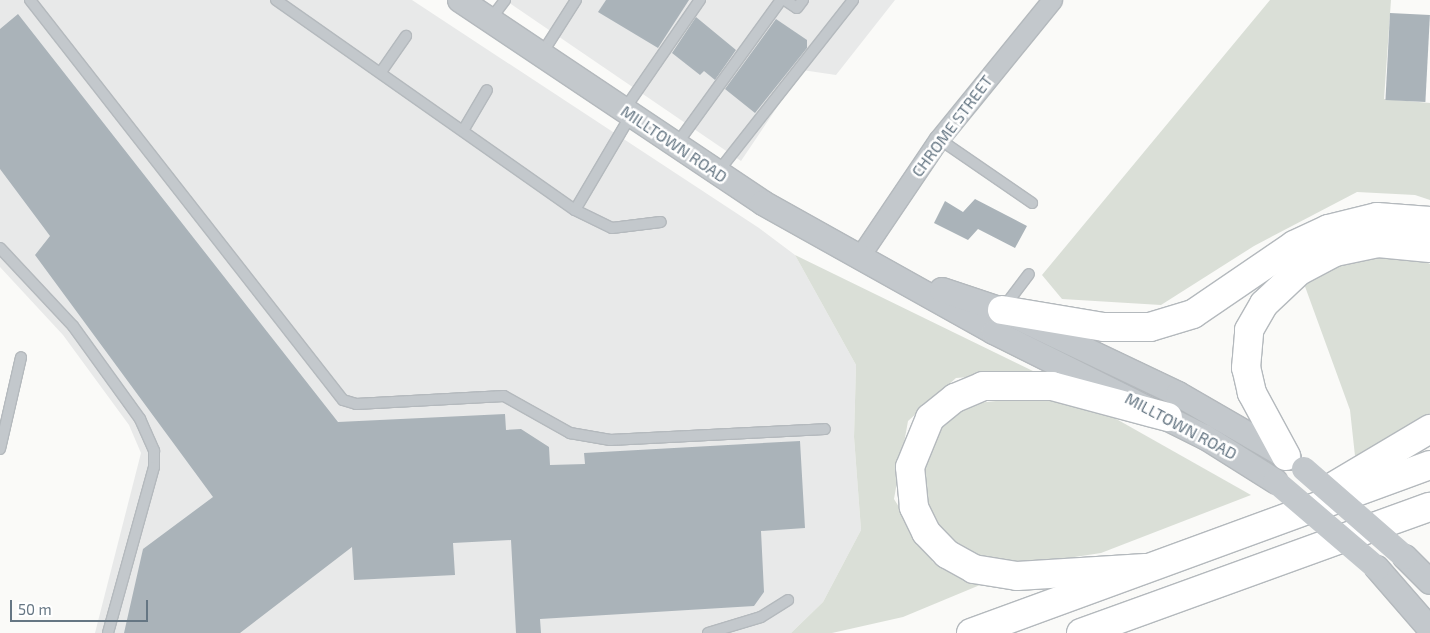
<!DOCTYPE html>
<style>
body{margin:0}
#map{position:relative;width:1430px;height:633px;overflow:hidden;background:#fafaf8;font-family:"Exo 2",sans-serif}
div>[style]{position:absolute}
.built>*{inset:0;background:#e8e9e9}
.green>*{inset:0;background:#dadfd7}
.building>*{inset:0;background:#aab3b9;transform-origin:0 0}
.roads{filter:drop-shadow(1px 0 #b4b9bd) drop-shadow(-1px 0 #b4b9bd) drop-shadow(0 1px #b4b9bd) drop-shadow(0 -1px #b4b9bd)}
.service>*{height:10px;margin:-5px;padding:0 5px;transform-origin:5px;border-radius:5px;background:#c3c8cc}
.minor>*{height:19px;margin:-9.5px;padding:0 9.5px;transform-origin:9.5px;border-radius:9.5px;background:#c3c8cc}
.tertiary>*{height:24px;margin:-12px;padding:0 12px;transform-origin:12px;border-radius:12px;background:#c3c8cc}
.trunk>*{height:28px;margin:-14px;padding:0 14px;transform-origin:14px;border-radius:14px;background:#fff}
.tertiary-bridge>*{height:24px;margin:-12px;padding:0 12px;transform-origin:12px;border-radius:12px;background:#c3c8cc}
span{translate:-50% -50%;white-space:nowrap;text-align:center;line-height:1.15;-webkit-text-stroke:5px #fff;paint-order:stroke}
.street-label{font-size:16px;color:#657683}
.scale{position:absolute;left:10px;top:600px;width:138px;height:22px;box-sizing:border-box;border:2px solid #657683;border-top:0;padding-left:6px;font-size:15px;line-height:18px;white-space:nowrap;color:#657683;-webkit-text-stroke:4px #fff;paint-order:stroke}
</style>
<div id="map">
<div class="built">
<div style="clip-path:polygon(0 0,412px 0,759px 228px,795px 255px,856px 365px,854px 437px,861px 530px,823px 602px,791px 633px,95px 633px,141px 453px,129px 425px,63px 335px,0 267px)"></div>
<div style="clip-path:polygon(505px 0,895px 0,836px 75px,802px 70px,741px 161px)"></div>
</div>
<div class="green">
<div style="clip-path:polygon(1270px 0,1391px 0,1384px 99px,1430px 103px,1430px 200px,1415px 195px,1357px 192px,1254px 246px,1161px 305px,1062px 299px,1042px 275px)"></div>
<div style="clip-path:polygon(1409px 253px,1430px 264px,1430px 413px,1415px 426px,1355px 456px,1350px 410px,1303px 281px,1357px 256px)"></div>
<div style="clip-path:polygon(795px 255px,1035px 372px,956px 378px,908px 421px,894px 499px,933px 562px,980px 585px,903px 617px,832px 633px,791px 633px,823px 602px,861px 530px,854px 437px,856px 365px)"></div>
<div style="clip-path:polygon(1039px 396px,1111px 416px,1251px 495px,1101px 553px,1022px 565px,963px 553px,928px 513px,923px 465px,934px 432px,969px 404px)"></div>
</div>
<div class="building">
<div style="clip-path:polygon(606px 0,689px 0,658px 48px,598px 12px)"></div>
<div style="left:1390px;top:13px;width:40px;height:87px;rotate:3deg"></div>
<div style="clip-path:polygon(18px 14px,338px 422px,505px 414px,506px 430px,521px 429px,549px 447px,550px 465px,585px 464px,584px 453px,800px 441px,805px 528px,761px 531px,764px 592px,754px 606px,540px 619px,541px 633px,516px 633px,511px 540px,453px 543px,455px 575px,354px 580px,352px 547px,240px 633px,124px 633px,143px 549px,213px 497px,35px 255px,50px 236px,0 169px,0 29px)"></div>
<div style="clip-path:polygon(696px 17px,736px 50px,715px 80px,704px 71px,700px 75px,672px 53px)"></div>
<div style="clip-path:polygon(776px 19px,807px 40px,807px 48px,755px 113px,725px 89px)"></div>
<div style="clip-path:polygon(975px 199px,1027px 226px,1015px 248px,978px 229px,968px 240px,934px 223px,945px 201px,963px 212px)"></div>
</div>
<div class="roads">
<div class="service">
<div style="left:30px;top:0;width:508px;rotate:51.96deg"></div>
<div style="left:343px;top:400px;width:14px;rotate:17deg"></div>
<div style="left:356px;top:404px;width:148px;rotate:-3.1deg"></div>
<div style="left:504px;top:396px;width:76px;rotate:29.3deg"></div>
<div style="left:570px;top:433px;width:41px;rotate:9.9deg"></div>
<div style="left:610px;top:440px;width:215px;rotate:-2.9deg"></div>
<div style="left:276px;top:0;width:365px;rotate:35.1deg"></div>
<div style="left:575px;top:210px;width:41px;rotate:25.9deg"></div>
<div style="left:612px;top:228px;width:49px;rotate:-7deg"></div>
<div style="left:785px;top:0;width:14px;rotate:34deg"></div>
<div style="left:797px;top:8px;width:10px;rotate:-53deg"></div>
<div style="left:490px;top:20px;width:25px;rotate:-53deg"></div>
<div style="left:541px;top:55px;width:65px;rotate:-57.5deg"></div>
<div style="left:381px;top:72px;width:44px;rotate:-55.2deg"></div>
<div style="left:624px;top:110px;width:134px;rotate:-55.4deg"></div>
<div style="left:464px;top:129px;width:45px;rotate:-59.5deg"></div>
<div style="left:939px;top:139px;width:113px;rotate:34.5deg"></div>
<div style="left:676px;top:145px;width:179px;rotate:-54.1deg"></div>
<div style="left:717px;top:173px;width:220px;rotate:-51.8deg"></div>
<div style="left:575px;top:210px;width:110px;rotate:-59.5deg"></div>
<div style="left:0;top:248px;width:107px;rotate:46.9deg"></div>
<div style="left:73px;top:326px;width:115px;rotate:54.2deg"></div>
<div style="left:140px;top:419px;width:35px;rotate:66deg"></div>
<div style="left:154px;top:451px;width:16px;rotate:90deg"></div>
<div style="left:154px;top:467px;width:172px;rotate:105.5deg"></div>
<div style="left:1004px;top:307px;width:41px;rotate:-52.9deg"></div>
<div style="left:0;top:449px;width:94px;rotate:-77.1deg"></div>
<div style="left:708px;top:633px;width:55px;rotate:-16.8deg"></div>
<div style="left:761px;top:617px;width:32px;rotate:-32deg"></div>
</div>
<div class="minor">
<div style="left:860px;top:256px;width:141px;rotate:-56deg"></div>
<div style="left:939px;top:139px;width:179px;rotate:-50.9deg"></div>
</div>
<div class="tertiary">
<div style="left:460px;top:0;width:365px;rotate:33.8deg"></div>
<div style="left:763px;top:203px;width:265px;rotate:29.2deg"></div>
<div style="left:994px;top:332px;width:236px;rotate:26.5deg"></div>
<div style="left:1205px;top:437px;width:83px;rotate:32.2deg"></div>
<div style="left:942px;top:290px;width:63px;rotate:18.4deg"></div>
<div style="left:1002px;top:310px;width:195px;rotate:25.5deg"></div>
<div style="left:1178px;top:394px;width:128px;rotate:30deg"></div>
<div style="left:1405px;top:557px;width:35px;rotate:45deg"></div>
<div style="left:1377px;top:568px;width:81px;rotate:49deg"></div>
</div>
<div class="trunk">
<div style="left:1002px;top:310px;width:103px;rotate:9.5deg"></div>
<div style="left:1104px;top:327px;width:46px"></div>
<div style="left:1150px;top:327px;width:45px;rotate:-16.8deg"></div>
<div style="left:1193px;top:314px;width:122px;rotate:-34.3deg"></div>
<div style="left:1294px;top:245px;width:38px;rotate:-25deg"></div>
<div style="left:1328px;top:229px;width:50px;rotate:-13.8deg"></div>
<div style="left:1377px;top:217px;width:53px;rotate:4.3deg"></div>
<div style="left:1286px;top:456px;width:72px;rotate:-118.4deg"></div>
<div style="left:1252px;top:393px;width:26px;rotate:-103deg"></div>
<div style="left:1246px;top:368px;width:38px;rotate:-85deg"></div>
<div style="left:1249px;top:330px;width:30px;rotate:-60deg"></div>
<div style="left:1264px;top:304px;width:48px;rotate:-43.3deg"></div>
<div style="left:1299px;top:271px;width:41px;rotate:-27.8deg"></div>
<div style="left:1335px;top:252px;width:44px;rotate:-11.8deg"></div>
<div style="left:1378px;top:243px;width:52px;rotate:5.5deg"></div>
<div style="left:1334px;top:486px;width:112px;rotate:-30.7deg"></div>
<div style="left:1145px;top:568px;width:128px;rotate:176.4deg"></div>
<div style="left:1017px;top:576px;width:44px;rotate:-170.8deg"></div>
<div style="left:974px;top:569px;width:31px;rotate:-151deg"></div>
<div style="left:947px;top:554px;width:30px;rotate:-134deg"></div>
<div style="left:926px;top:532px;width:28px;rotate:-116deg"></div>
<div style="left:914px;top:507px;width:40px;rotate:-95.7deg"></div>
<div style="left:910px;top:467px;width:53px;rotate:-67.8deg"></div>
<div style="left:930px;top:418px;width:32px;rotate:-39deg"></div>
<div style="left:955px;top:398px;width:30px;rotate:-23deg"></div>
<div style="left:983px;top:386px;width:69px"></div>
<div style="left:1052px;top:386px;width:120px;rotate:15deg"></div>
<div style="left:971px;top:633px;width:489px;rotate:-20.1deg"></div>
<div style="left:1081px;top:633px;width:371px;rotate:-19.9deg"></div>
</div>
</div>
<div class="tertiary-bridge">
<div style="left:1304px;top:469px;width:134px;rotate:41.1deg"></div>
<div style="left:1275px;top:481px;width:134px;rotate:40.5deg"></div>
</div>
<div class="street-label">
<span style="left:952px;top:126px;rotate:-53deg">CHROME STREET</span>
<span style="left:674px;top:144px;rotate:34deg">MILLTOWN ROAD</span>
<span style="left:1181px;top:426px;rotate:28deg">MILLTOWN ROAD</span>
</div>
<div class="scale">50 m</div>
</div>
